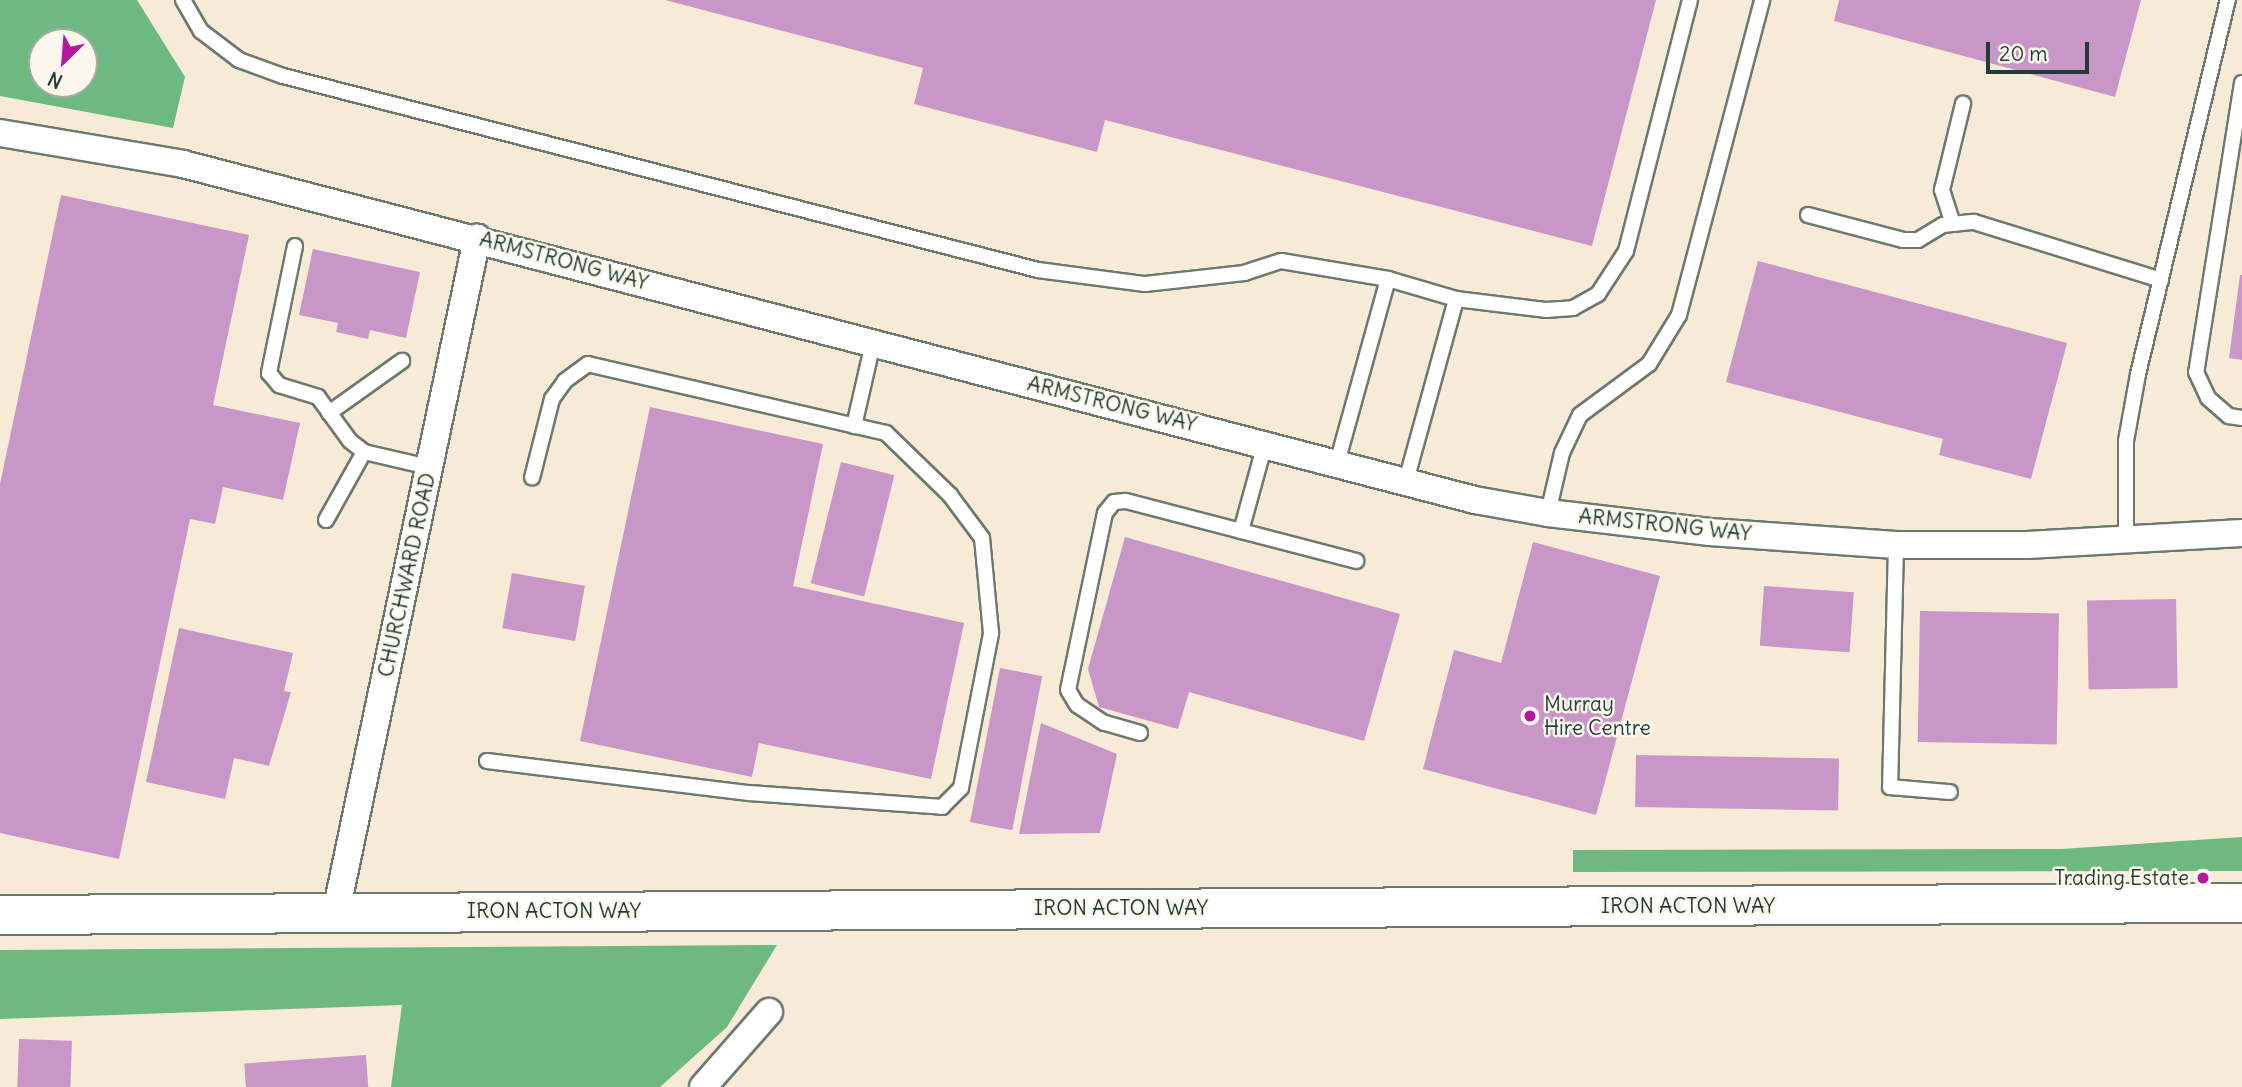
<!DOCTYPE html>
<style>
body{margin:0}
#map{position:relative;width:2242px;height:1087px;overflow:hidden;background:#f7ebd7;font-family:Delius,sans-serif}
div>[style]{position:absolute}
.forest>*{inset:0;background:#6eb981}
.building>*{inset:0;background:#c897c7;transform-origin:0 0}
.roads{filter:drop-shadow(2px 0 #6b7a6d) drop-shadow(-2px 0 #6b7a6d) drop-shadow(0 2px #6b7a6d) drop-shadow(0 -2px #6b7a6d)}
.lane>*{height:14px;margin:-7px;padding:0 7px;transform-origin:7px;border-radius:7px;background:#fff}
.street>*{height:26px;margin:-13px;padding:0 13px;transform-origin:13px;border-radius:13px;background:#fff}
.secondary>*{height:38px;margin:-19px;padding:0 19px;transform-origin:19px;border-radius:19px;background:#fff}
.dots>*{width:19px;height:19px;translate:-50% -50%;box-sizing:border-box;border:4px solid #fbf7ec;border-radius:50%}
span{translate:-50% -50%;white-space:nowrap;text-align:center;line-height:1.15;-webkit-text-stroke:5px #fbf7ec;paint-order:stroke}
.street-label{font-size:21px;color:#1f3d34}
.poi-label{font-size:21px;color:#1f3d34}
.left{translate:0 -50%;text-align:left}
.right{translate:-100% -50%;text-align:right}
.north{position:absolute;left:28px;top:28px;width:70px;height:70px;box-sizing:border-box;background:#fbf7ec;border:2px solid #a3ada2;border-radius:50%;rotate:205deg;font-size:19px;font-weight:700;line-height:28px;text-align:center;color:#1f3d34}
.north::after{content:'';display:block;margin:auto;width:24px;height:32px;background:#b5179e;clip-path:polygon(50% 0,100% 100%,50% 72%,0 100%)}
.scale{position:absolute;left:1986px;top:42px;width:103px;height:32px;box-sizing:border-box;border:4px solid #1f3d34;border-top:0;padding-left:9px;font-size:21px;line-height:24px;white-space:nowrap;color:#1f3d34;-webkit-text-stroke:5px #fbf7ec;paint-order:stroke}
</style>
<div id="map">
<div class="forest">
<div style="clip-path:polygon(evenodd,0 0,137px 0,185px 77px,173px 128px,0 96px,0 0,84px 42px,84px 84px,42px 84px,42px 42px,84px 42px)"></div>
<div style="clip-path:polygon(2242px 837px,2242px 871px,1573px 872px,1573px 850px,2061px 849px)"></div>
<div style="clip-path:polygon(777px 945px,727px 1027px,660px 1087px,391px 1087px,402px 1005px,0 1019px,0 950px)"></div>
</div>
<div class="building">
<div style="clip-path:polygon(665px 0,1656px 0,1592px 246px,1105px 120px,1097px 152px,914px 104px,923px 68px)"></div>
<div style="clip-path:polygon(1839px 0,2141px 0,2115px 97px,1834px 21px)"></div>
<div style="clip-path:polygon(61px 195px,249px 235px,213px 405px,300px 423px,283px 500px,223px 487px,215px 524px,190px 519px,119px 859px,0 833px,0 484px)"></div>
<div style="clip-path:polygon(313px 249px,420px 272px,406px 338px,370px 330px,368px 339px,336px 332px,338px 323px,299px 315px)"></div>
<div style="clip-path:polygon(1758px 261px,2067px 343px,2031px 479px,1939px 455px,1943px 439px,1726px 382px)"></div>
<div style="clip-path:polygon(2240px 275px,2242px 275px,2242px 360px,2229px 358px)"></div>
<div style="clip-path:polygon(650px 407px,823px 444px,793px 586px,964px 623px,931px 779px,759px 743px,752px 777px,580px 741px)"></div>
<div style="left:841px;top:462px;width:55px;height:125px;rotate:14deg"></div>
<div style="clip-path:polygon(1125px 537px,1400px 614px,1364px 741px,1189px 692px,1178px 729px,1099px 707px,1088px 669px)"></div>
<div style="clip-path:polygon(1533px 542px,1660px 576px,1596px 815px,1423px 769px,1454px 650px,1501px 663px)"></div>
<div style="left:512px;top:573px;width:74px;height:56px;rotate:10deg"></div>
<div style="left:1764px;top:586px;width:90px;height:60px;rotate:4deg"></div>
<div style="left:2176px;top:599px;width:89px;height:89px;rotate:89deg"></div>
<div style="left:1920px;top:611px;width:139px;height:131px;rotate:1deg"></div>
<div style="clip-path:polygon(179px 628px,293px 653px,284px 691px,291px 692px,269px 766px,234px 758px,225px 799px,146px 782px)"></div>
<div style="left:1000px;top:668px;width:43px;height:157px;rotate:11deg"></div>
<div style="clip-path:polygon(1041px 723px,1117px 754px,1100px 833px,1019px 834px)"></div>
<div style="left:1636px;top:755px;width:203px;height:52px;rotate:1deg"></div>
<div style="left:19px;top:1039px;width:53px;height:48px;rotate:2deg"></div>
<div style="left:366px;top:1055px;width:32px;height:122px;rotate:86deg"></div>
</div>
<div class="roads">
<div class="lane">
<div style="left:183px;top:0;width:36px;rotate:60deg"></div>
<div style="left:201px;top:31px;width:48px;rotate:37.3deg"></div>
<div style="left:239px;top:60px;width:47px;rotate:20deg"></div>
<div style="left:283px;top:76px;width:780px;rotate:14.41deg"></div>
<div style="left:1038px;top:270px;width:108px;rotate:7.5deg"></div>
<div style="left:1145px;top:284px;width:100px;rotate:-6.3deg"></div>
<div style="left:1244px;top:273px;width:39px;rotate:-18deg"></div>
<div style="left:1281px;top:261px;width:109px;rotate:9.5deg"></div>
<div style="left:1388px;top:279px;width:71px;rotate:16.4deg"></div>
<div style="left:1456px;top:299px;width:91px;rotate:7deg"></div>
<div style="left:1546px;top:310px;width:27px;rotate:-4deg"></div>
<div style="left:1573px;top:308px;width:29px;rotate:-29deg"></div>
<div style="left:1598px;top:294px;width:51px;rotate:-56.9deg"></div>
<div style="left:1626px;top:251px;width:259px;rotate:-75.7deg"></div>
<div style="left:2242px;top:83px;width:293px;rotate:99deg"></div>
<div style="left:2196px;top:372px;width:29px;rotate:65deg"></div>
<div style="left:2208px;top:398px;width:28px;rotate:41deg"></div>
<div style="left:2229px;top:416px;width:13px;rotate:9deg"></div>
<div style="left:1808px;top:215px;width:98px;rotate:14.7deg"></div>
<div style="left:1903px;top:240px;width:15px"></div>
<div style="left:1918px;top:240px;width:29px;rotate:-31deg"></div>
<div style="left:1943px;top:225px;width:31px;rotate:-6deg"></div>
<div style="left:1974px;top:222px;width:196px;rotate:17.2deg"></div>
<div style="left:1953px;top:224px;width:36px;rotate:-108deg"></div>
<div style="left:1942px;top:190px;width:89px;rotate:-76.3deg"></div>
<div style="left:295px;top:246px;width:130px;rotate:101.6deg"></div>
<div style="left:269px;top:373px;width:16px;rotate:50deg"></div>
<div style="left:279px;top:385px;width:41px;rotate:17.1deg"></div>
<div style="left:318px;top:397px;width:54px;rotate:54deg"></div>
<div style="left:350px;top:441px;width:18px;rotate:38deg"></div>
<div style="left:364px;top:452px;width:67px;rotate:13deg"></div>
<div style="left:329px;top:413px;width:90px;rotate:-35.5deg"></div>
<div style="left:854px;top:426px;width:85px;rotate:-77.1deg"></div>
<div style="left:1337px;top:463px;width:191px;rotate:-74.5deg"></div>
<div style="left:1406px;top:481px;width:189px;rotate:-74.6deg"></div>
<div style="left:1548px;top:513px;width:62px;rotate:-76.9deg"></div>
<div style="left:1562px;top:453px;width:42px;rotate:-64.7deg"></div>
<div style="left:1580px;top:415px;width:86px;rotate:-36.5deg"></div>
<div style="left:1649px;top:364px;width:57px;rotate:-58.5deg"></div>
<div style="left:1679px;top:315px;width:326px;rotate:-75.2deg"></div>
<div style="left:326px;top:520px;width:78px;rotate:-60.8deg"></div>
<div style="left:1241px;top:531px;width:90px;rotate:-74.6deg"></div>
<div style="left:2126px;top:540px;width:99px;rotate:-90deg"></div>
<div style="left:2126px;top:441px;width:68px;rotate:-79.8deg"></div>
<div style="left:2138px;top:374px;width:385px;rotate:-76.5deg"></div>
<div style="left:1896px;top:545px;width:242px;rotate:91.4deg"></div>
<div style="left:1890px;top:787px;width:60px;rotate:4.8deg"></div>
<div style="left:1140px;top:733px;width:37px;rotate:-164deg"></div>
<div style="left:1104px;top:723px;width:32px;rotate:-146deg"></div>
<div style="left:1077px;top:705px;width:17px;rotate:-121deg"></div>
<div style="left:1068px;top:690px;width:181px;rotate:-78.2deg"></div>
<div style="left:1105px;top:513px;width:14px;rotate:-51deg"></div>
<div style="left:1114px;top:502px;width:12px;rotate:-5deg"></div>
<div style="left:1126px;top:501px;width:238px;rotate:14.6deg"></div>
<div style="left:487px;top:761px;width:264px;rotate:7deg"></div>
<div style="left:749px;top:793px;width:194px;rotate:4.1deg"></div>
<div style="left:942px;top:807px;width:27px;rotate:-45deg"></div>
<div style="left:961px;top:788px;width:158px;rotate:-79deg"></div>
<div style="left:991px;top:633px;width:95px;rotate:-95.4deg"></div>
<div style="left:982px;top:538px;width:54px;rotate:-126.7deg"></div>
<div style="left:950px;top:495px;width:89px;rotate:-135.9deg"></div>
<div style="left:886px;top:433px;width:306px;rotate:-167deg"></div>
<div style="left:588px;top:364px;width:29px;rotate:144deg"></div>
<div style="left:565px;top:381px;width:22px;rotate:126deg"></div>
<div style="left:552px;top:399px;width:81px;rotate:104.2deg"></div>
</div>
<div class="street">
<div style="left:0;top:133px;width:186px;rotate:9.6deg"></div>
<div style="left:183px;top:164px;width:1335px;rotate:14.58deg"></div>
<div style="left:1475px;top:500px;width:74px;rotate:10.1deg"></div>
<div style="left:1548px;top:513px;width:163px;rotate:6.7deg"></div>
<div style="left:1710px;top:532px;width:186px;rotate:4deg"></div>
<div style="left:1896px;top:545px;width:131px"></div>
<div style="left:2027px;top:545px;width:215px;rotate:-3.2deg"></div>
<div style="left:336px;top:912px;width:689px;rotate:-78.18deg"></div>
<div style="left:703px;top:1087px;width:100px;rotate:-48.7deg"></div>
</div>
<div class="secondary">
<div style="left:0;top:915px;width:2242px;rotate:-0.31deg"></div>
</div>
</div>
<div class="dots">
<div style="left:1530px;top:716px;background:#b5179e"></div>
<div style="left:2203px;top:878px;background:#b5179e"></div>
</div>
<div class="street-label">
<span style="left:564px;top:261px;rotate:15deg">ARMSTRONG WAY</span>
<span style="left:1112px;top:404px;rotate:14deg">ARMSTRONG WAY</span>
<span style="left:1665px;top:525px;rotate:6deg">ARMSTRONG WAY</span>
<span style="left:407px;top:575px;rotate:-78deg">CHURCHWARD ROAD</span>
<span style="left:1688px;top:906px">IRON ACTON WAY</span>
<span style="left:1121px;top:908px">IRON ACTON WAY</span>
<span style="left:554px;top:911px">IRON ACTON WAY</span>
</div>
<div class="poi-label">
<span class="left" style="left:1544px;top:716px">Murray<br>Hire Centre</span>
<span class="right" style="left:2189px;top:878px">Trading Estate</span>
</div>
<div class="north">N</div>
<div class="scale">20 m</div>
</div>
